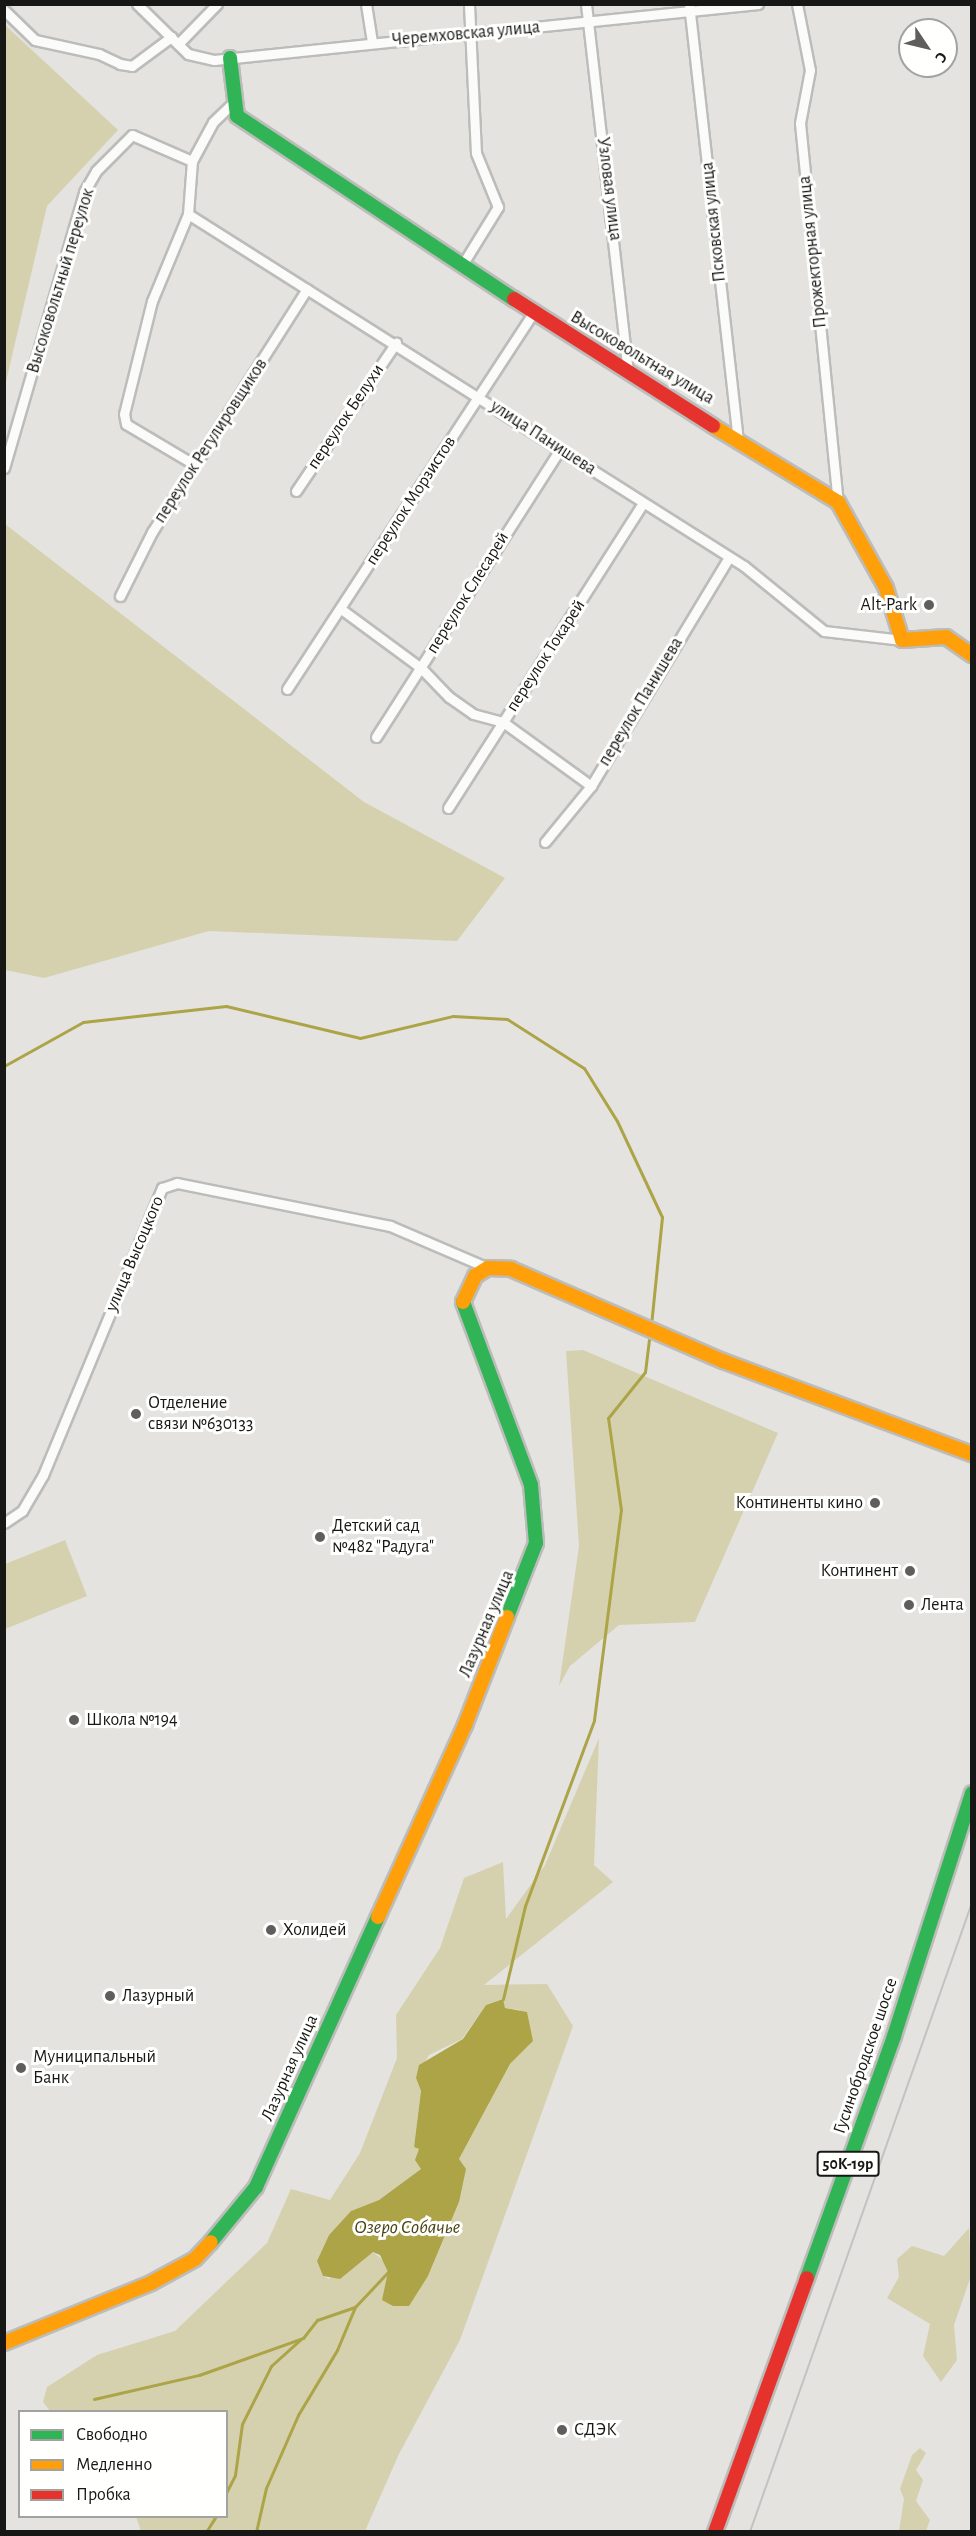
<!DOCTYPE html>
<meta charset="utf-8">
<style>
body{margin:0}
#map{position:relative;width:976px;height:2536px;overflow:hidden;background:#e4e3e0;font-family:"Alegreya Sans",sans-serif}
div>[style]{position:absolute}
.green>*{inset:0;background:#d5d1af}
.water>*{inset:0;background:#aca446}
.stream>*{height:3px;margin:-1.5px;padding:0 1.5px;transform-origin:1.5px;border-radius:1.5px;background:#aca446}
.roads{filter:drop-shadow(2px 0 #bcbcba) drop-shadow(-2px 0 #bcbcba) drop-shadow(0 2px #bcbcba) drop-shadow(0 -2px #bcbcba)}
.street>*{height:9px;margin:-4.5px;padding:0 4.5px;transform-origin:4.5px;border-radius:4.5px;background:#fbfbfa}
.fast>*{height:14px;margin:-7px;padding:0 7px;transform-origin:7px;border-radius:7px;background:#30b455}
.slow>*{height:14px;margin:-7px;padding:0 7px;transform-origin:7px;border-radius:7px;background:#ff9f0a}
.jam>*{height:14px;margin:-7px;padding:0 7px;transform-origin:7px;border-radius:7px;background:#e5322d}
.tram>*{height:1.5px;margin:-0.75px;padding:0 0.75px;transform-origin:0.75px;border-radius:0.75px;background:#c2c2c1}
.dots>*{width:16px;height:16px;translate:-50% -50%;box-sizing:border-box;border:3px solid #fffffe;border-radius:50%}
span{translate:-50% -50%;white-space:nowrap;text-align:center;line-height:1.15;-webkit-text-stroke:6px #fffffe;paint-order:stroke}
.shield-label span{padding:2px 4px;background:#fffffe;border:2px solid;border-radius:4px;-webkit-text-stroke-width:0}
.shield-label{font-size:16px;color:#171715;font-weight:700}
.street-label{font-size:18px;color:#171715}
.poi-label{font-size:18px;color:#171715}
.right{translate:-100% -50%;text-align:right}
.left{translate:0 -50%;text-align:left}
.water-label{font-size:20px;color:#4a4518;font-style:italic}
.frame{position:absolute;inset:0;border:6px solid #171715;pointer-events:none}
.legend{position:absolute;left:18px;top:2410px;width:210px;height:108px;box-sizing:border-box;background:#fffffe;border:2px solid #a2a2a1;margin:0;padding:8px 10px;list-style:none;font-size:18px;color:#171715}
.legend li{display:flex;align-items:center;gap:12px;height:30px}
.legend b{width:30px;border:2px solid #a2a2a1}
.north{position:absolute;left:898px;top:18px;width:60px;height:60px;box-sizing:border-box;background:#fffffe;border:2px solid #a2a2a1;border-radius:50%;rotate:125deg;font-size:16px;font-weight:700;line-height:24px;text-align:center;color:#171715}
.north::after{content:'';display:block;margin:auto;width:21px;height:27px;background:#5f5e5c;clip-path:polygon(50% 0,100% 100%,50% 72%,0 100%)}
</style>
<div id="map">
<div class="green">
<div style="clip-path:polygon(5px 25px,118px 130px,47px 206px,5px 386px)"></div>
<div style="clip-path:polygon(5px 524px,364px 802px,505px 878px,457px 941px,209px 931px,44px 978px,5px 970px)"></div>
<div style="clip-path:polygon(583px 1350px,778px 1433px,695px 1622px,619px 1625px,570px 1666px,559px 1686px,579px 1546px,566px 1351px)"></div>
<div style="clip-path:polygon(65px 1540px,87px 1596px,5px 1629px,5px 1564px)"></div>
<div style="clip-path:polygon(evenodd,599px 1738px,594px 1865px,613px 1882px,484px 1985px,547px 1984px,573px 2026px,460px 2340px,399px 2454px,365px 2531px,141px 2531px,136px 2517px,226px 2516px,226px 2412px,50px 2411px,43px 2402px,47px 2387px,97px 2355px,175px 2331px,267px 2243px,291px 2189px,330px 2200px,360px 2153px,397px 2058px,396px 2015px,440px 1948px,464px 1878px,503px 1862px,506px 1919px,545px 1865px,599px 1738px,502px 1999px,505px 2008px,520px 2010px,533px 2041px,510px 2064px,459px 2159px,459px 2202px,428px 2276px,385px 2262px,373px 2252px,329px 2279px,323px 2276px,317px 2261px,329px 2235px,351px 2211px,379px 2200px,421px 2169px,420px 2148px,414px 2147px,421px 2091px,416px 2078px,429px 2055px,462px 2039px,486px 2005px,502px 1999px)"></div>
<div style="clip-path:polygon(969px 2228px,971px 2276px,954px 2325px,957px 2360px,941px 2382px,923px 2356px,930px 2324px,887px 2298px,899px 2277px,897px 2259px,912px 2246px,944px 2256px)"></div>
<div style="clip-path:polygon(920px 2448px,926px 2453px,916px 2470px,923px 2480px,916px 2501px,930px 2520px,926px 2531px,899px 2531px,904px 2499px,900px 2489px,912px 2455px)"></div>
</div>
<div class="water">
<div style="clip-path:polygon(503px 1999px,505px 2008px,527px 2012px,533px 2041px,510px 2064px,459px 2159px,466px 2169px,459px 2202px,428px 2276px,409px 2306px,393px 2306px,382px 2300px,388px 2272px,380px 2255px,373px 2252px,340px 2279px,323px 2276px,317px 2261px,329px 2235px,351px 2211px,379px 2200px,421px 2169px,415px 2160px,419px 2149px,414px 2147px,421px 2091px,416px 2078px,419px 2065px,463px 2039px,486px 2005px)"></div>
</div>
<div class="stream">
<div style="left:4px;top:1066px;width:90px;rotate:-29.1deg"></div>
<div style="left:83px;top:1022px;width:144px;rotate:-6.4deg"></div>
<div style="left:226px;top:1006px;width:138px;rotate:13.4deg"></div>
<div style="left:360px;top:1038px;width:96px;rotate:-13.3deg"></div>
<div style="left:453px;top:1016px;width:54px;rotate:3.2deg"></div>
<div style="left:507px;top:1019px;width:91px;rotate:32.5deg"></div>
<div style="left:584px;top:1068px;width:62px;rotate:58.1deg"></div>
<div style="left:617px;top:1121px;width:106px;rotate:64.9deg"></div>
<div style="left:662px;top:1217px;width:110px;rotate:95.8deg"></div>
<div style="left:503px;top:1999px;width:96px;rotate:-76.7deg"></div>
<div style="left:525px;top:1906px;width:198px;rotate:-69.6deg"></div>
<div style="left:594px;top:1720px;width:212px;rotate:-82.7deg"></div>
<div style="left:621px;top:1510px;width:93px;rotate:-98deg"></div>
<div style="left:608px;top:1418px;width:59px;rotate:-51.2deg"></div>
<div style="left:645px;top:1372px;width:39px;rotate:-83deg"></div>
<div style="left:94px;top:2399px;width:108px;rotate:-12.9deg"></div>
<div style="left:199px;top:2375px;width:110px;rotate:-19.6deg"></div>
<div style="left:303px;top:2338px;width:23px;rotate:-52deg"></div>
<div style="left:317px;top:2320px;width:40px;rotate:-18.9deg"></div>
<div style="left:355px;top:2307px;width:48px;rotate:-46.7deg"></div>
<div style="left:226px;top:2493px;width:20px;rotate:-63deg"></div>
<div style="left:235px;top:2475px;width:51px;rotate:-82.2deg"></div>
<div style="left:242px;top:2424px;width:65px;rotate:-63.4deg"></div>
<div style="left:271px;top:2366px;width:40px;rotate:-42deg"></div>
<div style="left:206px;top:2532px;width:19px;rotate:-58deg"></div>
<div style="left:256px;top:2532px;width:45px;rotate:-77.2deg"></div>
<div style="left:266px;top:2488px;width:80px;rotate:-66.3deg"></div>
<div style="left:298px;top:2415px;width:76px;rotate:-59deg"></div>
<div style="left:337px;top:2350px;width:47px;rotate:-67.3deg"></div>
</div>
<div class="roads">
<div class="street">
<div style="left:137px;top:4px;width:71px;rotate:44.4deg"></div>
<div style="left:188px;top:54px;width:27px;rotate:13deg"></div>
<div style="left:214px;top:60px;width:547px;rotate:-5.88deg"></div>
<div style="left:366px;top:4px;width:39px;rotate:81deg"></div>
<div style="left:586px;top:4px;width:372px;rotate:83.5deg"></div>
<div style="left:689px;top:4px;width:438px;rotate:83.6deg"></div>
<div style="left:797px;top:4px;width:67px;rotate:78.9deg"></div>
<div style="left:810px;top:70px;width:54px;rotate:100.7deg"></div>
<div style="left:800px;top:123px;width:381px;rotate:84.3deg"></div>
<div style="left:4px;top:10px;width:43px;rotate:44.1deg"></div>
<div style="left:35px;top:40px;width:66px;rotate:12.3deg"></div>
<div style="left:99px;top:54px;width:23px;rotate:25deg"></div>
<div style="left:120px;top:64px;width:12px;rotate:9deg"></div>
<div style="left:132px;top:66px;width:49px;rotate:-36.6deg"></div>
<div style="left:178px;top:44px;width:56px;rotate:-45.7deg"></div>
<div style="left:188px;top:214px;width:658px;rotate:32.34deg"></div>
<div style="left:744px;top:566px;width:103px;rotate:39.1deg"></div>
<div style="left:824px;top:631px;width:79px;rotate:6.6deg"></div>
<div style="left:464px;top:262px;width:65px;rotate:-58.3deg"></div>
<div style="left:498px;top:207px;width:58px;rotate:-112.2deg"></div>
<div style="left:476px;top:153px;width:149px;rotate:-92.7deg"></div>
<div style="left:195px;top:465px;width:80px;rotate:-149.3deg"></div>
<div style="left:126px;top:424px;width:10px;rotate:-101deg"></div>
<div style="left:124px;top:414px;width:116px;rotate:-76.1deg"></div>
<div style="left:152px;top:301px;width:94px;rotate:-67.5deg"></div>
<div style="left:188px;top:214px;width:53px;rotate:-85.7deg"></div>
<div style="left:192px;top:161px;width:44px;rotate:-61.7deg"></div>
<div style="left:213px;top:122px;width:30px;rotate:-44deg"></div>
<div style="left:4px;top:468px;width:287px;rotate:-73.8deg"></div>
<div style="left:84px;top:192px;width:24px;rotate:-60deg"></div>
<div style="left:96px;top:171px;width:51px;rotate:-45deg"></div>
<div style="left:132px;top:135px;width:65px;rotate:23.4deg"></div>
<div style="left:296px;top:491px;width:179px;rotate:-56deg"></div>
<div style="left:120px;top:596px;width:72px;rotate:-63.4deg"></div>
<div style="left:152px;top:532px;width:288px;rotate:-57.5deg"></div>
<div style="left:341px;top:609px;width:99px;rotate:36.4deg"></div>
<div style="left:421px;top:668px;width:40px;rotate:46deg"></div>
<div style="left:449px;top:697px;width:29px;rotate:35deg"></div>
<div style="left:473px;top:714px;width:31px;rotate:15deg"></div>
<div style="left:503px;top:722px;width:109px;rotate:36deg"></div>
<div style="left:287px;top:689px;width:451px;rotate:-56.8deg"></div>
<div style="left:376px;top:737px;width:342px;rotate:-57.4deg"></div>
<div style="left:448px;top:808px;width:362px;rotate:-57.4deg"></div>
<div style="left:545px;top:842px;width:72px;rotate:-50.6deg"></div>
<div style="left:591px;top:786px;width:267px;rotate:-58.9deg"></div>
<div style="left:4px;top:1523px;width:22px;rotate:-34deg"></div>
<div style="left:22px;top:1511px;width:42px;rotate:-59.7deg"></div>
<div style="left:43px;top:1475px;width:311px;rotate:-67.5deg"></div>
<div style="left:162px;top:1188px;width:16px;rotate:-18deg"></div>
<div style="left:177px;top:1183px;width:217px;rotate:11.4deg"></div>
<div style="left:390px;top:1226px;width:107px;rotate:23.2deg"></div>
</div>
<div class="fast">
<div style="left:230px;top:58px;width:58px;rotate:83.1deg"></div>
<div style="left:237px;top:116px;width:332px;rotate:33.5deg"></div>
<div style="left:463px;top:1302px;width:195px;rotate:69.6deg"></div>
<div style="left:531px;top:1485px;width:58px;rotate:85.1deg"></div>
<div style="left:536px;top:1543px;width:79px;rotate:111.4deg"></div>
<div style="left:211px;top:2242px;width:71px;rotate:-50.7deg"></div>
<div style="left:256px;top:2187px;width:296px;rotate:-65.7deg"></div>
<div style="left:807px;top:2278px;width:257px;rotate:-70.2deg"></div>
<div style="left:894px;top:2036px;width:255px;rotate:-72.2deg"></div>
</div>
<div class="slow">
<div style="left:713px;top:426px;width:146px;rotate:31.3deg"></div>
<div style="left:838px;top:502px;width:98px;rotate:60.8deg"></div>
<div style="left:886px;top:588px;width:54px;rotate:72.9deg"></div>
<div style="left:902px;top:640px;width:44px;rotate:-3.9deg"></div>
<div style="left:946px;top:637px;width:32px;rotate:35deg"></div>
<div style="left:463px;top:1302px;width:29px;rotate:-65deg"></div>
<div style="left:475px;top:1276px;width:15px;rotate:-32deg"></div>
<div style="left:488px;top:1268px;width:23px;rotate:2deg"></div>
<div style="left:511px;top:1269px;width:231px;rotate:23.5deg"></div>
<div style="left:723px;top:1361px;width:266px;rotate:20.5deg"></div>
<div style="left:378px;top:1917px;width:211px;rotate:-65.6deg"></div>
<div style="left:465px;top:1725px;width:116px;rotate:-68.7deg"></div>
<div style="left:4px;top:2343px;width:159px;rotate:-22.2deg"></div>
<div style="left:151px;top:2283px;width:50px;rotate:-28.6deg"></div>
<div style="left:195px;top:2259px;width:23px;rotate:-47deg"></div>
</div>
<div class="jam">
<div style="left:514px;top:299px;width:236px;rotate:32.5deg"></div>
<div style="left:715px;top:2532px;width:270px;rotate:-70.1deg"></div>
</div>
</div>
<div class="tram">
<div style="left:750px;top:2532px;width:667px;rotate:-70.56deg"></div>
</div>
<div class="dots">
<div style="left:929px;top:605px;background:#5f5e5c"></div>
<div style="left:136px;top:1414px;background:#5f5e5c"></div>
<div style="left:875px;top:1503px;background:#5f5e5c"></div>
<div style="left:320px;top:1537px;background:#5f5e5c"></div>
<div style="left:910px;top:1571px;background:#5f5e5c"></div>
<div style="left:909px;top:1605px;background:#5f5e5c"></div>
<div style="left:74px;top:1720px;background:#5f5e5c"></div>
<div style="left:271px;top:1930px;background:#5f5e5c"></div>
<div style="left:110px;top:1996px;background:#5f5e5c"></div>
<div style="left:21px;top:2068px;background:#5f5e5c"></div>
<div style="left:562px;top:2430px;background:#5f5e5c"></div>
</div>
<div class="shield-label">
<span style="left:848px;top:2164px">50К-19р</span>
</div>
<div class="street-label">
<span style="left:466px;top:34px;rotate:-5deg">Черемховская улица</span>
<span style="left:609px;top:189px;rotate:83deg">Узловая улица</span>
<span style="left:714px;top:222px;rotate:-96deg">Псковская улица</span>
<span style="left:813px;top:252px;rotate:-96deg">Прожекторная улица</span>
<span style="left:61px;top:281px;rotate:-73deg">Высоковольтный переулок</span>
<span style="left:642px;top:358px;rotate:31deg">Высоковольтная улица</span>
<span style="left:346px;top:417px;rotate:-56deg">переулок Белухи</span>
<span style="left:543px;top:438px;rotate:33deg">улица Панишева</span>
<span style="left:211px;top:441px;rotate:-57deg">переулок Регулировщиков</span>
<span style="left:411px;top:501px;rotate:-57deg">переулок Морзистов</span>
<span style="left:468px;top:593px;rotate:-58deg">переулок Слесарей</span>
<span style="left:546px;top:656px;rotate:-57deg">переулок Токарей</span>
<span style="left:641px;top:702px;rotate:-59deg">переулок Панишева</span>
<span style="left:135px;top:1254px;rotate:-67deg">улица Высоцкого</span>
<span style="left:487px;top:1624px;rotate:-67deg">Лазурная улица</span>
<span style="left:866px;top:2056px;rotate:-71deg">Гусинобродское шоссе</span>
<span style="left:290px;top:2068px;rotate:-66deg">Лазурная улица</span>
</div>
<div class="poi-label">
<span class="right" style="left:917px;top:605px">Alt-Park</span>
<span class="left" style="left:148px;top:1414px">Отделение<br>связи №630133</span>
<span class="right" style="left:863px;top:1503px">Континенты кино</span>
<span class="left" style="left:332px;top:1537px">Детский сад<br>№482 "Радуга"</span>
<span class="right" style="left:898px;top:1571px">Континент</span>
<span class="left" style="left:921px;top:1605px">Лента</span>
<span class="left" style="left:86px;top:1720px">Школа №194</span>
<span class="left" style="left:283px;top:1930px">Холидей</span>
<span class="left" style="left:122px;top:1996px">Лазурный</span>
<span class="left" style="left:33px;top:2068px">Муниципальный<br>Банк</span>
<span class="left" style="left:574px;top:2430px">СДЭК</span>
</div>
<div class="water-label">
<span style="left:407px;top:2227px">Озеро Собачье</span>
</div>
<div class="frame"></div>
<ul class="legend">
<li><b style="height:8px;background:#30b455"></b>Свободно</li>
<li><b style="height:8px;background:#ff9f0a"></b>Медленно</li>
<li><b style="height:8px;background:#e5322d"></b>Пробка</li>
</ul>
<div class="north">С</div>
</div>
